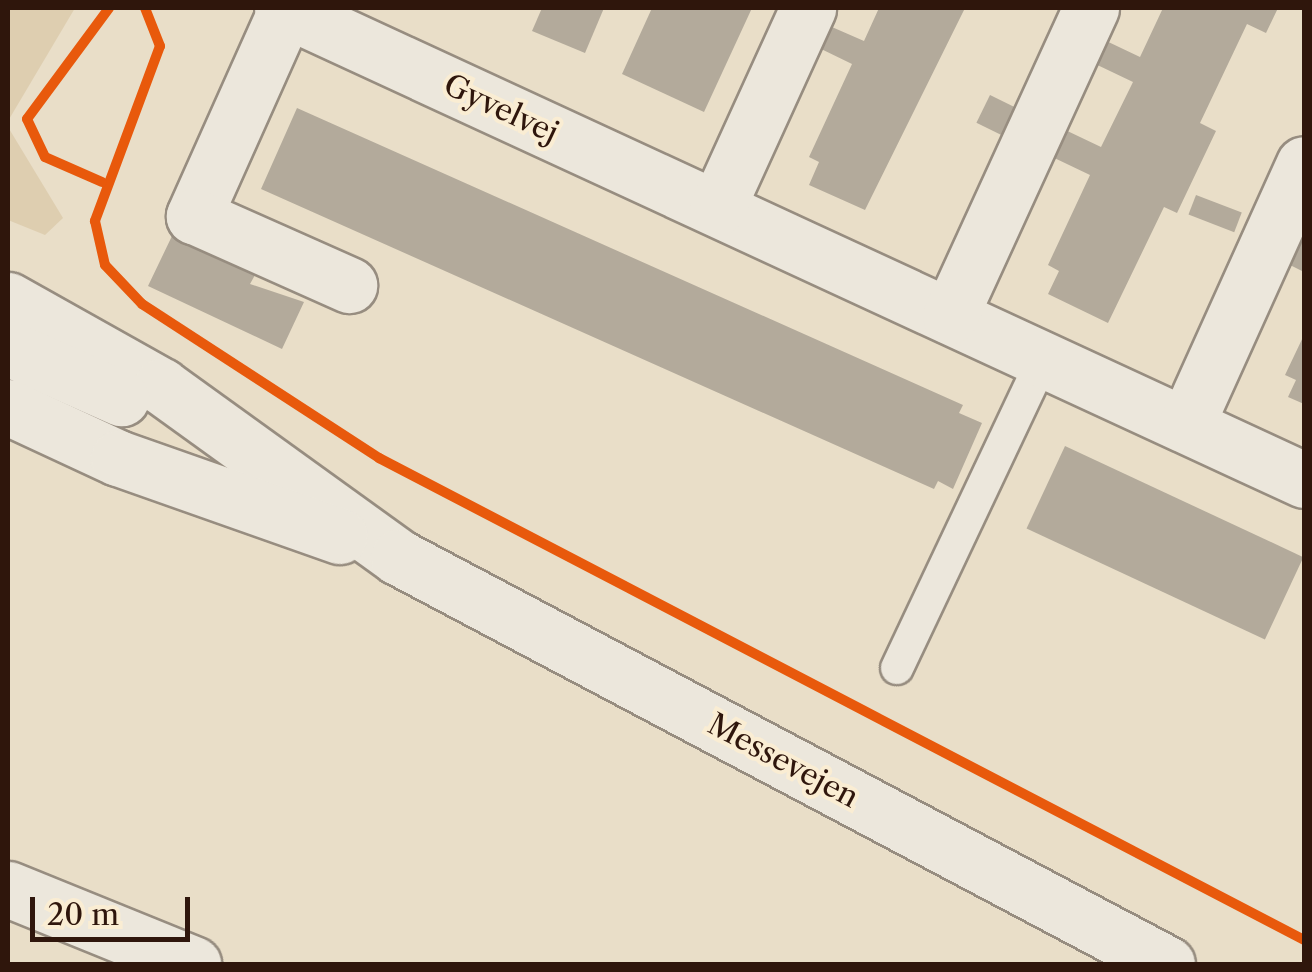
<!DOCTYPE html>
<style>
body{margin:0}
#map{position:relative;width:1312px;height:972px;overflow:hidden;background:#e9dec8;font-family:"Libre Caslon Text",serif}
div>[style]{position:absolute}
.green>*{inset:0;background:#deceb0}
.building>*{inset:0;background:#b3aa9b;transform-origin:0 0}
.roads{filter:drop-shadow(2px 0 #978d80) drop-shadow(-2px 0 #978d80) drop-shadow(0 2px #978d80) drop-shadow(0 -2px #978d80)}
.lane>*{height:32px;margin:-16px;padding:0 16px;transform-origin:16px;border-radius:16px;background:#ece7dc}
.street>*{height:55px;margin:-27.5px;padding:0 27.5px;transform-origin:27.5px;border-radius:27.5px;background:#ece7dc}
.secondary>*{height:55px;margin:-27.5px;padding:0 27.5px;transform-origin:27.5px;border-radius:27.5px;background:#ece7dc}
.cycleway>*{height:10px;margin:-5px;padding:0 5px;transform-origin:5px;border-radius:5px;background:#e8590c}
span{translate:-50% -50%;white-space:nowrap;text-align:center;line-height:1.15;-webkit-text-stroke:8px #faedd3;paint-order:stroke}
.street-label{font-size:30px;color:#2f160c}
.frame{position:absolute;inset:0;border:10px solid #2f160c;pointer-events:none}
.scale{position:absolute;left:30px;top:897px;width:160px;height:45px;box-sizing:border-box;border:5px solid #2f160c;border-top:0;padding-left:12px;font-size:30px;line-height:35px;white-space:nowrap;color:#2f160c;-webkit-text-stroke:8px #faedd3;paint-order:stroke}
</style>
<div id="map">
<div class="green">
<div style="clip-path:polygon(8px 8px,75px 8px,8px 121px)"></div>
<div style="clip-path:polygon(8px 127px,63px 218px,45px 235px,8px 220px)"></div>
</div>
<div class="building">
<div style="clip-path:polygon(542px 8px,604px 8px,585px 53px,532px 31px)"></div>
<div style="clip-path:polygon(652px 8px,752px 8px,704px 112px,622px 74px)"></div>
<div style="clip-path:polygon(879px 8px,965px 8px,865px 210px,809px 185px,819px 162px,809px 157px,852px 64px,815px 46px,825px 24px,864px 41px)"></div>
<div style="clip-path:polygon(1163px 8px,1278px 8px,1266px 33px,1247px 24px,1200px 123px,1216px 131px,1177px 213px,1164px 207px,1108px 323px,1048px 294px,1059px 271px,1048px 265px,1090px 175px,1046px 154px,1059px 127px,1101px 147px,1133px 82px,1089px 61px,1100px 38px,1140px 57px)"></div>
<div style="left:990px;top:95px;width:30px;height:31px;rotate:26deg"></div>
<div style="clip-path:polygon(297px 108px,963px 405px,959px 413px,982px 423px,953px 489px,938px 481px,934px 489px,261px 189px)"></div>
<div style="left:1196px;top:195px;width:49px;height:21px;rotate:21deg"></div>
<div style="clip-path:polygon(172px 236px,255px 275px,250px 284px,304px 302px,282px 349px,148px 286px)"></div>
<div style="clip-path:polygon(1298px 238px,1304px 242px,1304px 272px,1286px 263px)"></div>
<div style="clip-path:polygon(1304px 335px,1304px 404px,1288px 397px,1296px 380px,1285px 375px)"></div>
<div style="left:1065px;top:446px;width:263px;height:91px;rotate:25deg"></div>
</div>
<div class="roads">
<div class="lane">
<div style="left:897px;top:668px;width:342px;rotate:-64.7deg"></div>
</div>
<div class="street">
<div style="left:282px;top:8px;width:1126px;rotate:24.79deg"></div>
<div style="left:286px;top:10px;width:226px;rotate:114.1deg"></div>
<div style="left:194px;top:216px;width:170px;rotate:24deg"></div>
<div style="left:717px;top:208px;width:220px;rotate:-65.5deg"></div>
<div style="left:950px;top:316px;width:339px;rotate:-65.4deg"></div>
<div style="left:1186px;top:425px;width:286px;rotate:-65.7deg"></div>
<div style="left:8px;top:889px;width:200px;rotate:22.1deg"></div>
</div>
<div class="secondary">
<div style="left:8px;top:300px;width:176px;rotate:29.3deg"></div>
<div style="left:161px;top:386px;width:292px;rotate:35.8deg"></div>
<div style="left:398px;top:557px;width:870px;rotate:27.89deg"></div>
<div style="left:8px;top:348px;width:124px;rotate:23.9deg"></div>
<div style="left:8px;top:407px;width:121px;rotate:24.9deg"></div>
<div style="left:118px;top:458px;width:235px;rotate:19.4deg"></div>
</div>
</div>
<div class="cycleway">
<div style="left:145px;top:8px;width:41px;rotate:68.5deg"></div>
<div style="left:160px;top:46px;width:187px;rotate:110.4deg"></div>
<div style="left:95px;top:221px;width:45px;rotate:77.2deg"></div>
<div style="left:105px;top:265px;width:54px;rotate:46.5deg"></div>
<div style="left:142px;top:304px;width:283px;rotate:33deg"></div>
<div style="left:379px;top:458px;width:1043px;rotate:27.52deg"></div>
<div style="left:102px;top:182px;width:62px;rotate:-156.3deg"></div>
<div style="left:45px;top:157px;width:42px;rotate:-115.3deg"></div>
<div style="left:27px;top:119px;width:138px;rotate:-53.5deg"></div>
</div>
<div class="street-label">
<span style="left:501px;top:109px;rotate:25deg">Gyvelvej</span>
<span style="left:783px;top:761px;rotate:28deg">Messevejen</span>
</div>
<div class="frame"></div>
<div class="scale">20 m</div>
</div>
